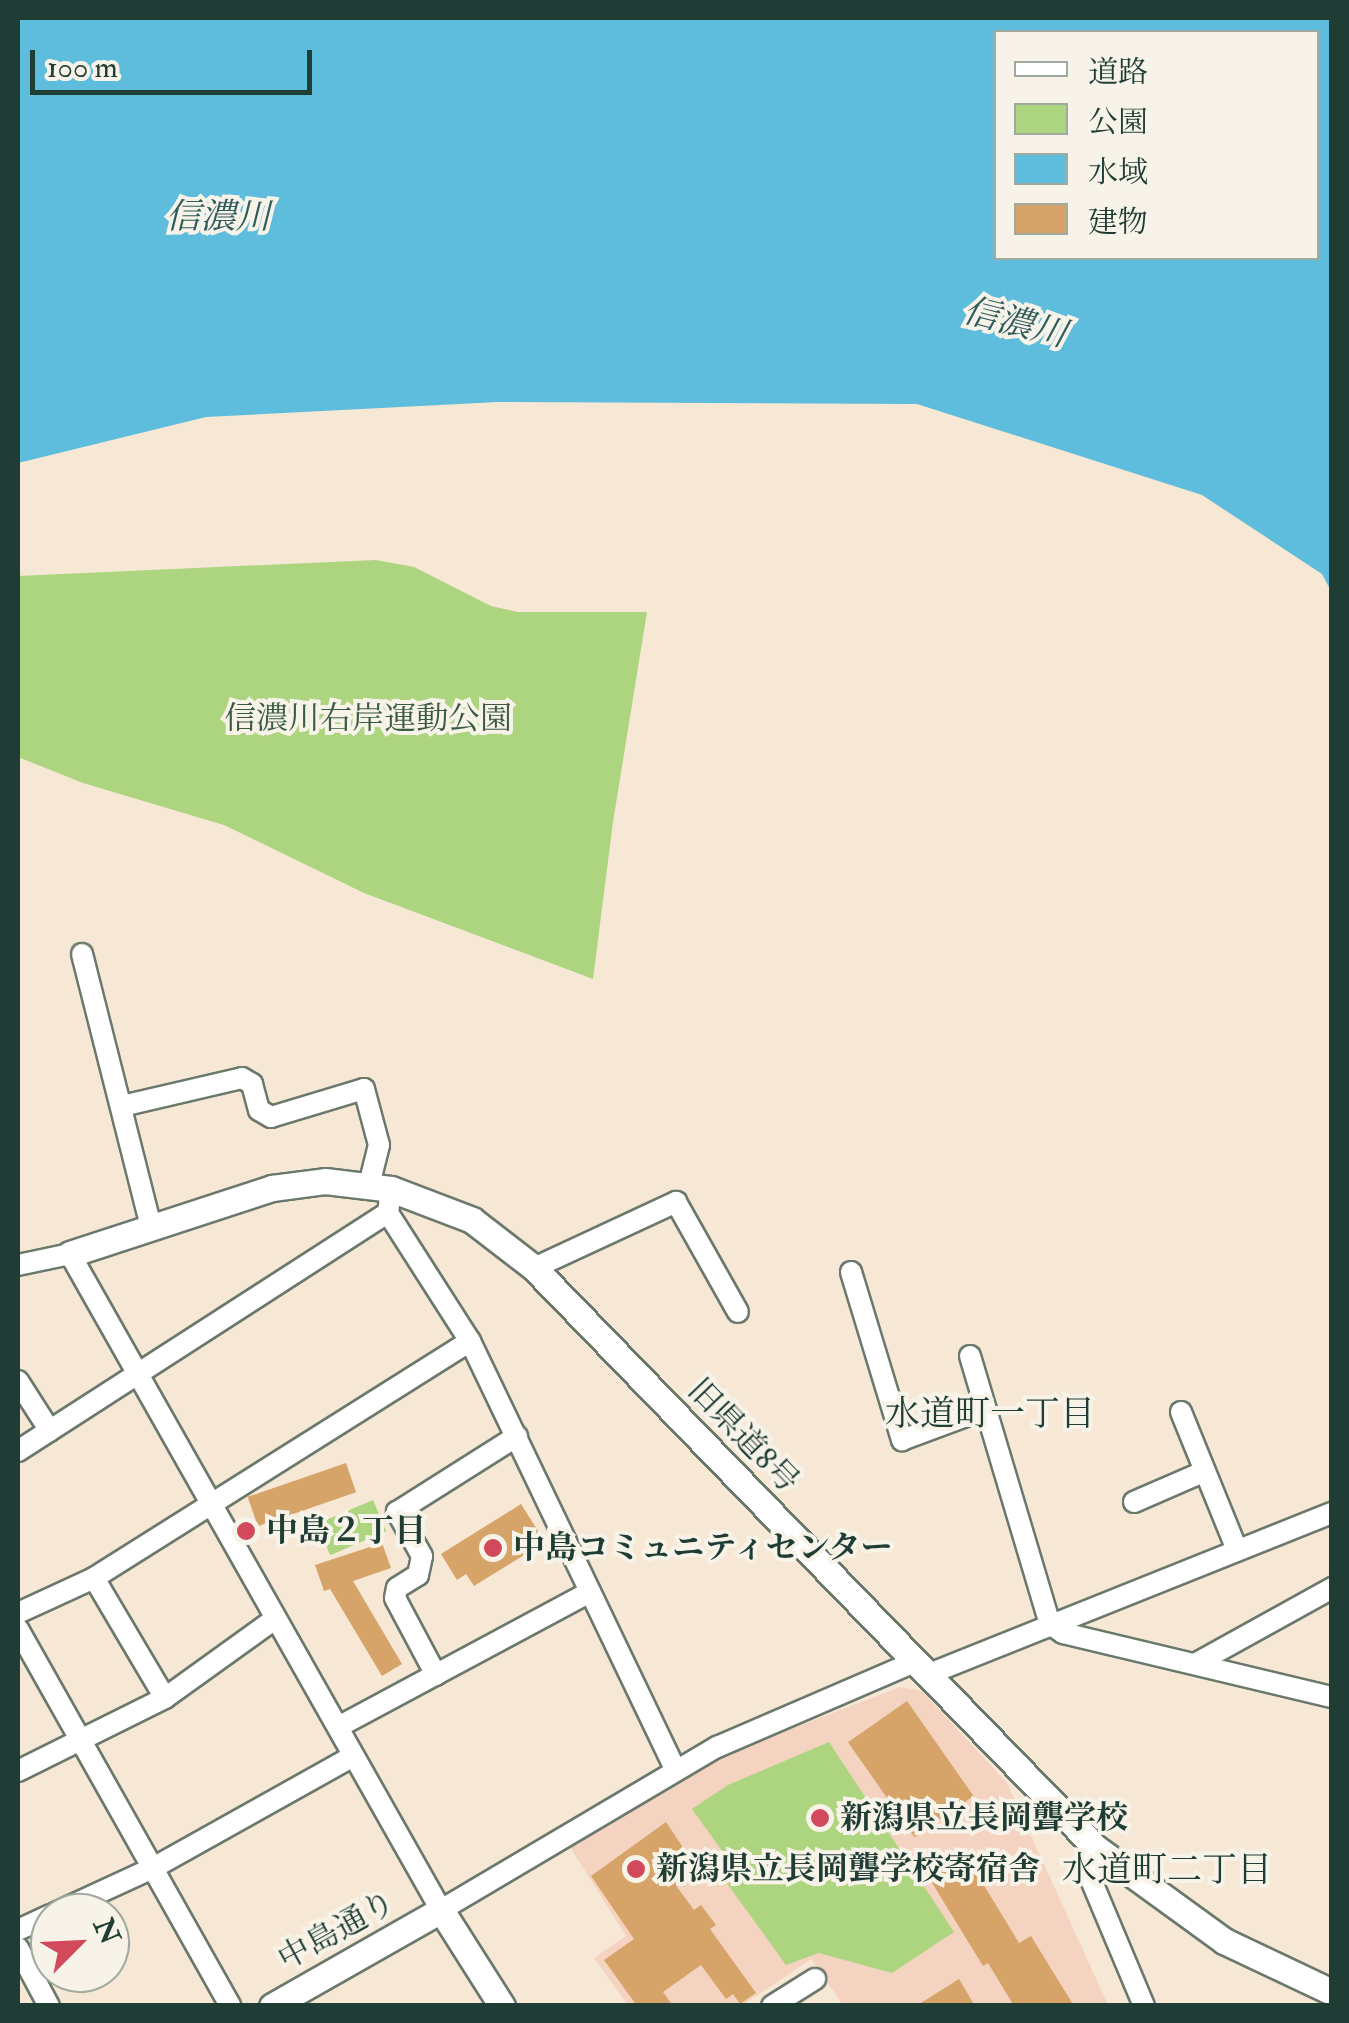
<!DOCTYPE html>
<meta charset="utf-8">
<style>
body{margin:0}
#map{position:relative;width:1349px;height:2023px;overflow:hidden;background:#f6e8d5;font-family:"IM FELL Double Pica","Noto Serif JP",serif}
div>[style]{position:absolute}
.built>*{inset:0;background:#f4d3c0}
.green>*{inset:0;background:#add47f;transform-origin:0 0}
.water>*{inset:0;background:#5ebcdc}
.building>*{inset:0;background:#d6a469;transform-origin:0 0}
.roads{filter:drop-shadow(2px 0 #6a796c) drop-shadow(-2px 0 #6a796c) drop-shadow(0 2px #6a796c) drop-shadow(0 -2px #6a796c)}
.minor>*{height:20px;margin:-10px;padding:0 10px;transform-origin:10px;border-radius:10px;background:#fff}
.tertiary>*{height:25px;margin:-12.5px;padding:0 12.5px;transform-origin:12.5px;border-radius:12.5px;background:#fff}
.dots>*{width:28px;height:28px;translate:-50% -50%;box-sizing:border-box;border:5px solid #f7f3e8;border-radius:50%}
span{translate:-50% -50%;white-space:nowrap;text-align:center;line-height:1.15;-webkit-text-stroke:8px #f7f3e8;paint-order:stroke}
.park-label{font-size:32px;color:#3b5b43}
.street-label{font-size:32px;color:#1f3d34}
.poi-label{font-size:32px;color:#1f3d34;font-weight:700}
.left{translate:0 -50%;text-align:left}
.water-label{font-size:35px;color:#2f5d5e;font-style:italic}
.neighbourhood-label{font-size:35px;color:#1f3d34}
.frame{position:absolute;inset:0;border:20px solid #1f3d34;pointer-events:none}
.legend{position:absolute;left:994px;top:30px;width:325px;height:230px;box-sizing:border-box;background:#f7f3e8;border:2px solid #a1aaa0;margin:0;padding:12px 18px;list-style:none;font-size:30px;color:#1f3d34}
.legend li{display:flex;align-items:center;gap:20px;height:50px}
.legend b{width:50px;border:2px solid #a1aaa0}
.north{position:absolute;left:30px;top:1893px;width:100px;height:100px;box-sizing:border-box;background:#f7f3e8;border:2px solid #a1aaa0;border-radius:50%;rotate:66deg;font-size:28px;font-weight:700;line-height:40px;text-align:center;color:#1f3d34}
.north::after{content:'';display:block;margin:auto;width:35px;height:45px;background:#d1495b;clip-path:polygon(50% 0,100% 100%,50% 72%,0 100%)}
.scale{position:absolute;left:30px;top:50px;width:282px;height:45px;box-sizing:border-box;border:5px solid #1f3d34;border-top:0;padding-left:12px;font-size:30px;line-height:35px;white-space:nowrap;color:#1f3d34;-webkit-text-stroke:8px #f7f3e8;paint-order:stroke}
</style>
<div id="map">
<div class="built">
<div style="clip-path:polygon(900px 1687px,922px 1691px,1007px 1783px,1108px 2005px,843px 2005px,811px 1959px,743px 2005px,628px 2005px,594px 1958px,626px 1936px,570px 1847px,721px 1756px)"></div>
</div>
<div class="green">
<div style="clip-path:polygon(376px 560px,414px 567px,491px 606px,518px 612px,647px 612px,613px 822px,593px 979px,364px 893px,224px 825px,83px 783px,18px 757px,18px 576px)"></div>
<div style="left:373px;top:1500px;width:34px;height:61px;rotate:67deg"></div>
<div style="clip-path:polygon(829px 1742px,954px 1932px,892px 1973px,819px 1953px,786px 1965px,713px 1864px,725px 1855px,692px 1809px,728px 1785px)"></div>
</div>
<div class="water">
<div style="clip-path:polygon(evenodd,18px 18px,1331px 18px,1331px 591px,1322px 574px,1202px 495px,917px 404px,498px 402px,206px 417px,18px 463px,18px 18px,996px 32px,1316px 32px,1316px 258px,996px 258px,996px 32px)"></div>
</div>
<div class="building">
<div style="left:346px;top:1463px;width:31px;height:104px;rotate:71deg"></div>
<div style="clip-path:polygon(521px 1504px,545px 1542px,474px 1586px,466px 1574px,457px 1580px,441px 1554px)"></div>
<div style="clip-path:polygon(382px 1543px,391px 1568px,353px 1581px,402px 1664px,382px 1676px,330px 1589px,324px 1591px,315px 1565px)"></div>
<div style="left:907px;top:1701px;width:116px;height:72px;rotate:55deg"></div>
<div style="clip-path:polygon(666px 1822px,684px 1849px,666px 1862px,682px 1883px,677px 1887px,694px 1910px,701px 1905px,716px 1925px,710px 1929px,756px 1993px,740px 2004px,733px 1994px,726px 1999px,701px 1965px,663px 1992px,673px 2006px,637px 2006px,604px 1960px,634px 1939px,591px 1876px)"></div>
<div style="clip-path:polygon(963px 1851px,1019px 1943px,1031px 1936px,1074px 2006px,1014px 2006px,988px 1963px,983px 1966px,926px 1873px)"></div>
<div style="clip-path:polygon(959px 1979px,975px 2006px,916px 2006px)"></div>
</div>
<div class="roads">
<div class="minor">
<div style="left:82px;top:954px;width:281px;rotate:75.8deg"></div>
<div style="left:122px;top:1106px;width:123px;rotate:-13.1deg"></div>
<div style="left:242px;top:1078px;width:12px;rotate:31deg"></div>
<div style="left:252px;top:1084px;width:27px;rotate:75deg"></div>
<div style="left:259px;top:1110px;width:14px;rotate:30deg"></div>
<div style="left:271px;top:1117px;width:97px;rotate:-16.8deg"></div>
<div style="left:364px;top:1089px;width:58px;rotate:75deg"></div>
<div style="left:379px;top:1145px;width:41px;rotate:104deg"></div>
<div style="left:391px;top:1189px;width:24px;rotate:97deg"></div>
<div style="left:388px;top:1213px;width:152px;rotate:57.4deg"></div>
<div style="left:470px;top:1341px;width:476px;rotate:64.4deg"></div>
<div style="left:18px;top:1265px;width:53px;rotate:-11.9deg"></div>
<div style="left:70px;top:1254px;width:754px;rotate:60.51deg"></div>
<div style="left:441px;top:1910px;width:321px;rotate:-30.6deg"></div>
<div style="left:717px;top:1747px;width:215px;rotate:-23.3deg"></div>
<div style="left:534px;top:1268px;width:157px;rotate:-24.9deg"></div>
<div style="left:676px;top:1202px;width:126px;rotate:60.6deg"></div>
<div style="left:851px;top:1272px;width:176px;rotate:73.1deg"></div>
<div style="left:902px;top:1440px;width:89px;rotate:-20.5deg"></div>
<div style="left:970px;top:1356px;width:280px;rotate:73.4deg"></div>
<div style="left:1050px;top:1624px;width:16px;rotate:35deg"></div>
<div style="left:1063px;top:1633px;width:277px;rotate:13.4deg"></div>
<div style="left:18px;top:1381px;width:59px;rotate:57.4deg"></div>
<div style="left:1181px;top:1412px;width:149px;rotate:67.9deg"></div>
<div style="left:18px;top:1451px;width:440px;rotate:-32.8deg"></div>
<div style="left:1134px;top:1502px;width:75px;rotate:-23.5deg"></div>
<div style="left:94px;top:1578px;width:139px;rotate:59.4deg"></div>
<div style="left:18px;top:1613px;width:84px;rotate:-24.7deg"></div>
<div style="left:94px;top:1578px;width:444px;rotate:-32.2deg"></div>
<div style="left:18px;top:1629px;width:433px;rotate:60.6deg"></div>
<div style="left:1195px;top:1664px;width:157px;rotate:-29deg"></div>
<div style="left:929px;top:1674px;width:434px;rotate:-21.8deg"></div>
<div style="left:436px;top:1675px;width:87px;rotate:-118deg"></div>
<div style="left:395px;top:1598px;width:10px;rotate:-79deg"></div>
<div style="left:397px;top:1588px;width:25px;rotate:-32deg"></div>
<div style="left:418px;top:1575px;width:19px;rotate:-78deg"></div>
<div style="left:422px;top:1556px;width:51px;rotate:-119.6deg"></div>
<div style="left:397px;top:1512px;width:142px;rotate:-32.3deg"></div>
<div style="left:338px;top:1727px;width:286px;rotate:-28.2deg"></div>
<div style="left:18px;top:1771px;width:164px;rotate:-26.4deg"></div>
<div style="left:165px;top:1698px;width:135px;rotate:-35.7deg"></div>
<div style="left:1096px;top:1848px;width:28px;rotate:105deg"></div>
<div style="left:1089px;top:1875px;width:142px;rotate:67.2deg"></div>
<div style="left:55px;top:1913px;width:108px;rotate:-24.7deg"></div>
<div style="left:153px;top:1868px;width:229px;rotate:-29.2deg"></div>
<div style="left:18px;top:1930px;width:35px;rotate:-25deg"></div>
<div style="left:18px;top:1948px;width:66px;rotate:61.9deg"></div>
<div style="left:772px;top:2006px;width:51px;rotate:-32.1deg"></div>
</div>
<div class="tertiary">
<div style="left:70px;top:1254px;width:213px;rotate:-18.1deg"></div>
<div style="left:272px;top:1188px;width:53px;rotate:-7.5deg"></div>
<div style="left:325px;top:1181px;width:66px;rotate:6.9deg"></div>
<div style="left:391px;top:1189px;width:87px;rotate:20.9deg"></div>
<div style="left:472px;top:1220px;width:78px;rotate:37.7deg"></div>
<div style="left:534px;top:1268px;width:808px;rotate:45.9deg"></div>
<div style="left:1096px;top:1848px;width:158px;rotate:36deg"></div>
<div style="left:1224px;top:1941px;width:119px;rotate:25.3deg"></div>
<div style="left:272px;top:2006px;width:194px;rotate:-29.6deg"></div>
<div style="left:441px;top:1910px;width:114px;rotate:57.6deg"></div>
</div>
</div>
<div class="dots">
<div style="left:246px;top:1531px;background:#d1495b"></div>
<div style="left:493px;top:1548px;background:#d1495b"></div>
<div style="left:820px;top:1818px;background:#d1495b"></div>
<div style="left:636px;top:1869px;background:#d1495b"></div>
</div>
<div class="park-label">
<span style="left:368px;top:719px">信濃川右岸運動公園</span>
</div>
<div class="street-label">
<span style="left:743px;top:1436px;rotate:46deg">旧県道8号</span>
<span style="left:337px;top:1931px;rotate:-29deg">中島通り</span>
</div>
<div class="poi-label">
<span class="left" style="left:266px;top:1531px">中島２丁目</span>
<span class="left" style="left:513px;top:1548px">中島コミュニティセンター</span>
<span class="left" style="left:840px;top:1818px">新潟県立長岡聾学校</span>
<span class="left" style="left:656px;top:1869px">新潟県立長岡聾学校寄宿舎</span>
</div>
<div class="water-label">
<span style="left:218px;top:217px">信濃川</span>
<span style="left:1015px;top:323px;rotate:14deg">信濃川</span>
</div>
<div class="neighbourhood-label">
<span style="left:990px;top:1414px">水道町一丁目</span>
<span style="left:1167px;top:1870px">水道町二丁目</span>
</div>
<div class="frame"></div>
<ul class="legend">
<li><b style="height:12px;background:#fff"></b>道路</li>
<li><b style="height:28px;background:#add47f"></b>公園</li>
<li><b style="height:28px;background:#5ebcdc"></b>水域</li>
<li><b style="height:28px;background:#d6a469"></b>建物</li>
</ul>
<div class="north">N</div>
<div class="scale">100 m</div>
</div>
